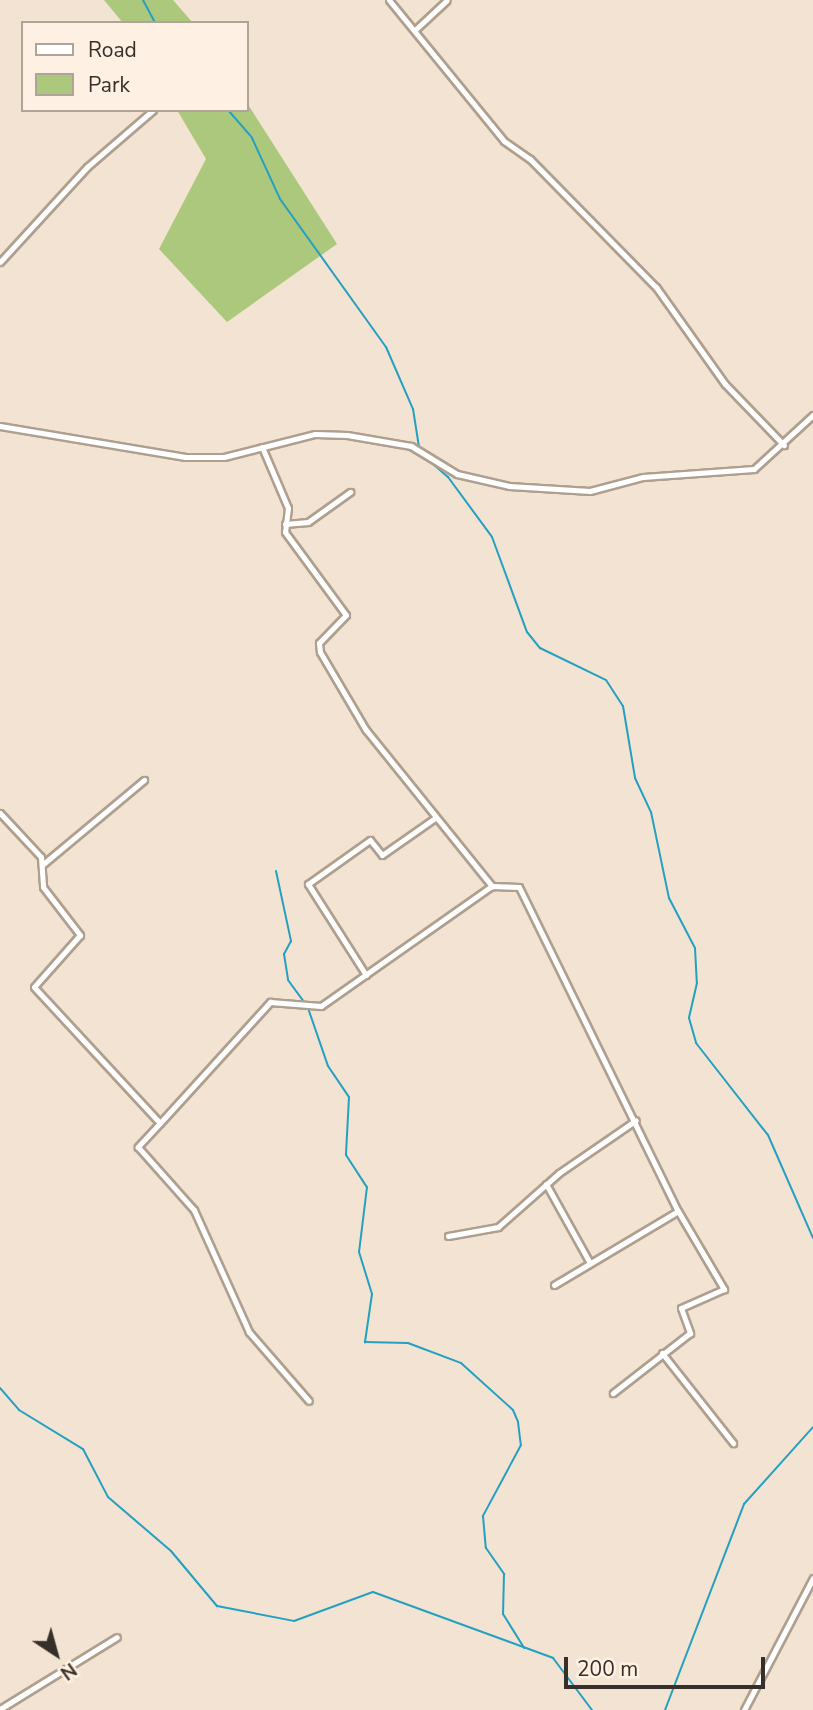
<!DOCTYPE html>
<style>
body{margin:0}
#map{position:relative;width:813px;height:1710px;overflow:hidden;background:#f3e3d2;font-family:"Nunito Sans",sans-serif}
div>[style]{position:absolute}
.green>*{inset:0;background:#acc87c}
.stream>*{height:2px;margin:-1px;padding:0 1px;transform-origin:1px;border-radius:1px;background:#23a0c2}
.roads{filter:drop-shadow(2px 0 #ae9f8f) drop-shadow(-2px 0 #ae9f8f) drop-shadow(0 2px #ae9f8f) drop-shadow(0 -2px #ae9f8f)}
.minor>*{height:5px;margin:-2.5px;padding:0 2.5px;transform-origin:2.5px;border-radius:2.5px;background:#fff}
span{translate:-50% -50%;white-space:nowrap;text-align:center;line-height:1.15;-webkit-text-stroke:5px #fef1e3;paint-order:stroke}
.legend{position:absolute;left:21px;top:21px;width:228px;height:91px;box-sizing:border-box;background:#fef1e3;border:2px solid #aea499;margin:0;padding:9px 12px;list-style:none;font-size:21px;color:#37302a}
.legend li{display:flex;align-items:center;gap:14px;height:35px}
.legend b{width:35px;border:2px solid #aea499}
.north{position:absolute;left:21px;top:1619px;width:70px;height:70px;-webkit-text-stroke:5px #fef1e3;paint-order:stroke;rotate:144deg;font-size:19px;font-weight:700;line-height:28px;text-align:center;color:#37302a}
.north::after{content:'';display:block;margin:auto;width:24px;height:32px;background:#37302a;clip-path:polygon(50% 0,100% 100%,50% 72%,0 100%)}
.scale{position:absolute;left:564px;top:1657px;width:201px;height:32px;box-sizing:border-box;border:4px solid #37302a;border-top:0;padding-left:9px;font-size:21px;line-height:24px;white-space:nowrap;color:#37302a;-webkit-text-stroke:5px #fef1e3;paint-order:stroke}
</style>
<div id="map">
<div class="green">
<div style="clip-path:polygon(104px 0,173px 0,193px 23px,123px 23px)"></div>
<div style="clip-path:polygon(247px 103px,337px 244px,227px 322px,159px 249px,206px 159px,177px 110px,247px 110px)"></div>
</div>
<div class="stream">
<div style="left:143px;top:0;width:26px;rotate:62deg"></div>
<div style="left:228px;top:110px;width:37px;rotate:49deg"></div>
<div style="left:252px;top:138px;width:67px;rotate:65.3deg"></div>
<div style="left:280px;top:199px;width:182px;rotate:54.4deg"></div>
<div style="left:386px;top:347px;width:68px;rotate:66.5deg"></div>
<div style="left:413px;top:409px;width:39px;rotate:81deg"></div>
<div style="left:426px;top:458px;width:29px;rotate:41deg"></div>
<div style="left:448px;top:477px;width:74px;rotate:53.7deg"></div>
<div style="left:492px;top:537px;width:101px;rotate:69.8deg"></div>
<div style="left:527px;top:632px;width:21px;rotate:51deg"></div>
<div style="left:540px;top:648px;width:73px;rotate:25.9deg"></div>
<div style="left:606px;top:680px;width:31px;rotate:57deg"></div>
<div style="left:623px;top:706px;width:73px;rotate:80.5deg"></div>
<div style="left:635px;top:778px;width:38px;rotate:65deg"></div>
<div style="left:651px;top:812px;width:88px;rotate:78.2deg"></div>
<div style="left:669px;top:898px;width:56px;rotate:62.5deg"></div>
<div style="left:695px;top:948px;width:35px;rotate:87deg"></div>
<div style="left:697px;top:983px;width:36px;rotate:103deg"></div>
<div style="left:689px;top:1018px;width:26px;rotate:74deg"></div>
<div style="left:696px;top:1043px;width:117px;rotate:52deg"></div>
<div style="left:768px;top:1135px;width:112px;rotate:66.4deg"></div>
<div style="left:276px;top:871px;width:72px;rotate:77.9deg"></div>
<div style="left:291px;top:941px;width:15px;rotate:118deg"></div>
<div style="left:284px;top:954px;width:26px;rotate:81deg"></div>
<div style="left:288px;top:980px;width:29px;rotate:54deg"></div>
<div style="left:308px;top:1008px;width:61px;rotate:71deg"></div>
<div style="left:328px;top:1066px;width:37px;rotate:56deg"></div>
<div style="left:349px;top:1097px;width:58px;rotate:93deg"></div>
<div style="left:346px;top:1155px;width:38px;rotate:57deg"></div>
<div style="left:367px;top:1187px;width:65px;rotate:97deg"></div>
<div style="left:359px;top:1252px;width:44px;rotate:72.8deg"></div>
<div style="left:372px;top:1294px;width:49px;rotate:98.3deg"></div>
<div style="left:365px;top:1342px;width:43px;rotate:1.3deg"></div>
<div style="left:408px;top:1343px;width:57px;rotate:20.7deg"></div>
<div style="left:461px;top:1363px;width:70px;rotate:42.1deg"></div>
<div style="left:513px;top:1410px;width:13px;rotate:67deg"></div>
<div style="left:518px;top:1422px;width:23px;rotate:83deg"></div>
<div style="left:521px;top:1445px;width:81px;rotate:118.2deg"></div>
<div style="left:483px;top:1516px;width:32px;rotate:85deg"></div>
<div style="left:486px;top:1548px;width:32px;rotate:55deg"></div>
<div style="left:504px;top:1574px;width:40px;rotate:91.4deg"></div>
<div style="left:503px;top:1614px;width:40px;rotate:58deg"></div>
<div style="left:0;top:1388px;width:29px;rotate:49deg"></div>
<div style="left:19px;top:1410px;width:75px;rotate:31.4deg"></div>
<div style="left:83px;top:1449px;width:54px;rotate:62.5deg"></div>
<div style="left:108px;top:1497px;width:83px;rotate:40.6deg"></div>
<div style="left:171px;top:1551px;width:72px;rotate:50.1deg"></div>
<div style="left:217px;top:1606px;width:78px;rotate:11deg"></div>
<div style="left:294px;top:1621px;width:84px;rotate:-20.2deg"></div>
<div style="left:373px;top:1592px;width:192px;rotate:20.1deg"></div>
<div style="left:553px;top:1658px;width:65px;rotate:53.1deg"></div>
<div style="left:665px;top:1710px;width:221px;rotate:-69deg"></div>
<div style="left:744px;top:1504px;width:103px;rotate:-48.1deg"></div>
</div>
<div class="roads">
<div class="minor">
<div style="left:389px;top:0;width:182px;rotate:50.8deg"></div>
<div style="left:504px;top:141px;width:32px;rotate:35deg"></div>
<div style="left:530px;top:159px;width:180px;rotate:45.5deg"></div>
<div style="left:656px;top:287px;width:119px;rotate:54.6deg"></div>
<div style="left:725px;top:384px;width:85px;rotate:46deg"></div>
<div style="left:416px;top:29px;width:42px;rotate:-43.1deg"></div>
<div style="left:0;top:262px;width:129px;rotate:-47.5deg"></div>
<div style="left:87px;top:167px;width:87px;rotate:-40.8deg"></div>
<div style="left:0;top:426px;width:188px;rotate:9.5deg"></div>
<div style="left:185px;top:457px;width:39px"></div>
<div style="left:224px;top:457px;width:94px;rotate:-14.2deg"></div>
<div style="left:315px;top:434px;width:32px;rotate:2deg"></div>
<div style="left:347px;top:435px;width:65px;rotate:9.8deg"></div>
<div style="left:411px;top:446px;width:54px;rotate:31.3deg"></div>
<div style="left:457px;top:474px;width:53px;rotate:13deg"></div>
<div style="left:509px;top:486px;width:81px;rotate:3.5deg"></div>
<div style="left:590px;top:491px;width:55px;rotate:-14.8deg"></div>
<div style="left:643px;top:477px;width:111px;rotate:-4.1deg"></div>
<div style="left:754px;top:469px;width:80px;rotate:-42.5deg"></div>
<div style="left:262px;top:447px;width:66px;rotate:66.9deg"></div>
<div style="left:288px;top:508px;width:24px;rotate:97deg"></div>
<div style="left:285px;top:532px;width:103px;rotate:53.7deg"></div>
<div style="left:346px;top:615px;width:39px;rotate:134deg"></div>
<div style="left:319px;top:643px;width:9px;rotate:84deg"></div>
<div style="left:320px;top:652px;width:91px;rotate:59.5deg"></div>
<div style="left:366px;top:730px;width:201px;rotate:51.1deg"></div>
<div style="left:285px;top:524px;width:23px;rotate:-5deg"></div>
<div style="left:308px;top:522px;width:52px;rotate:-35.5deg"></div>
<div style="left:0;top:813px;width:60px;rotate:47deg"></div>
<div style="left:41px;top:857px;width:30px;rotate:86deg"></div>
<div style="left:43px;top:887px;width:61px;rotate:52.4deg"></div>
<div style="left:80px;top:935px;width:69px;rotate:131.5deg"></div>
<div style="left:34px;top:987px;width:185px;rotate:47.2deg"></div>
<div style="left:160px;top:1123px;width:33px;rotate:133deg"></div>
<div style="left:138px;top:1147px;width:84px;rotate:48.4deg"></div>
<div style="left:194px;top:1210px;width:134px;rotate:65.7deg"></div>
<div style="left:249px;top:1332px;width:91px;rotate:49deg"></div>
<div style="left:42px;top:865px;width:133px;rotate:-39.8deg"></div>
<div style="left:366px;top:975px;width:108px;rotate:-122.5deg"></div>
<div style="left:308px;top:884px;width:76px;rotate:-35.4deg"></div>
<div style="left:370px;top:840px;width:19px;rotate:51deg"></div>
<div style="left:382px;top:855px;width:65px;rotate:-34.9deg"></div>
<div style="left:160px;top:1123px;width:164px;rotate:-47.7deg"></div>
<div style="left:270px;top:1002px;width:51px;rotate:4.5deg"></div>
<div style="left:321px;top:1006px;width:209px;rotate:-35.1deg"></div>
<div style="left:492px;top:886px;width:27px;rotate:2deg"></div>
<div style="left:519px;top:887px;width:361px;rotate:63.9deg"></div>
<div style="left:678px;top:1211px;width:91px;rotate:59.5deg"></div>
<div style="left:724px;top:1289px;width:47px;rotate:156.2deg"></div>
<div style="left:681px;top:1308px;width:27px;rotate:70deg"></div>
<div style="left:690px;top:1333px;width:98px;rotate:142.1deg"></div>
<div style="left:546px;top:1184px;width:90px;rotate:60.9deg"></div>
<div style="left:448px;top:1236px;width:51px;rotate:-10.2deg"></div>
<div style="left:498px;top:1227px;width:81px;rotate:-41.5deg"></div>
<div style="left:559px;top:1173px;width:93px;rotate:-34.5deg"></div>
<div style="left:554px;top:1285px;width:144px;rotate:-30.8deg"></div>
<div style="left:662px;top:1353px;width:115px;rotate:51.7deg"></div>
<div style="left:0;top:1709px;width:137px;rotate:-31.6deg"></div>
<div style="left:744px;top:1710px;width:149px;rotate:-62.4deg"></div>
</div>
</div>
<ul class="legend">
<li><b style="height:9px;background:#fff"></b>Road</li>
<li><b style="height:19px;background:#acc87c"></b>Park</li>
</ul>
<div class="north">N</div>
<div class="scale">200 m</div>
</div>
